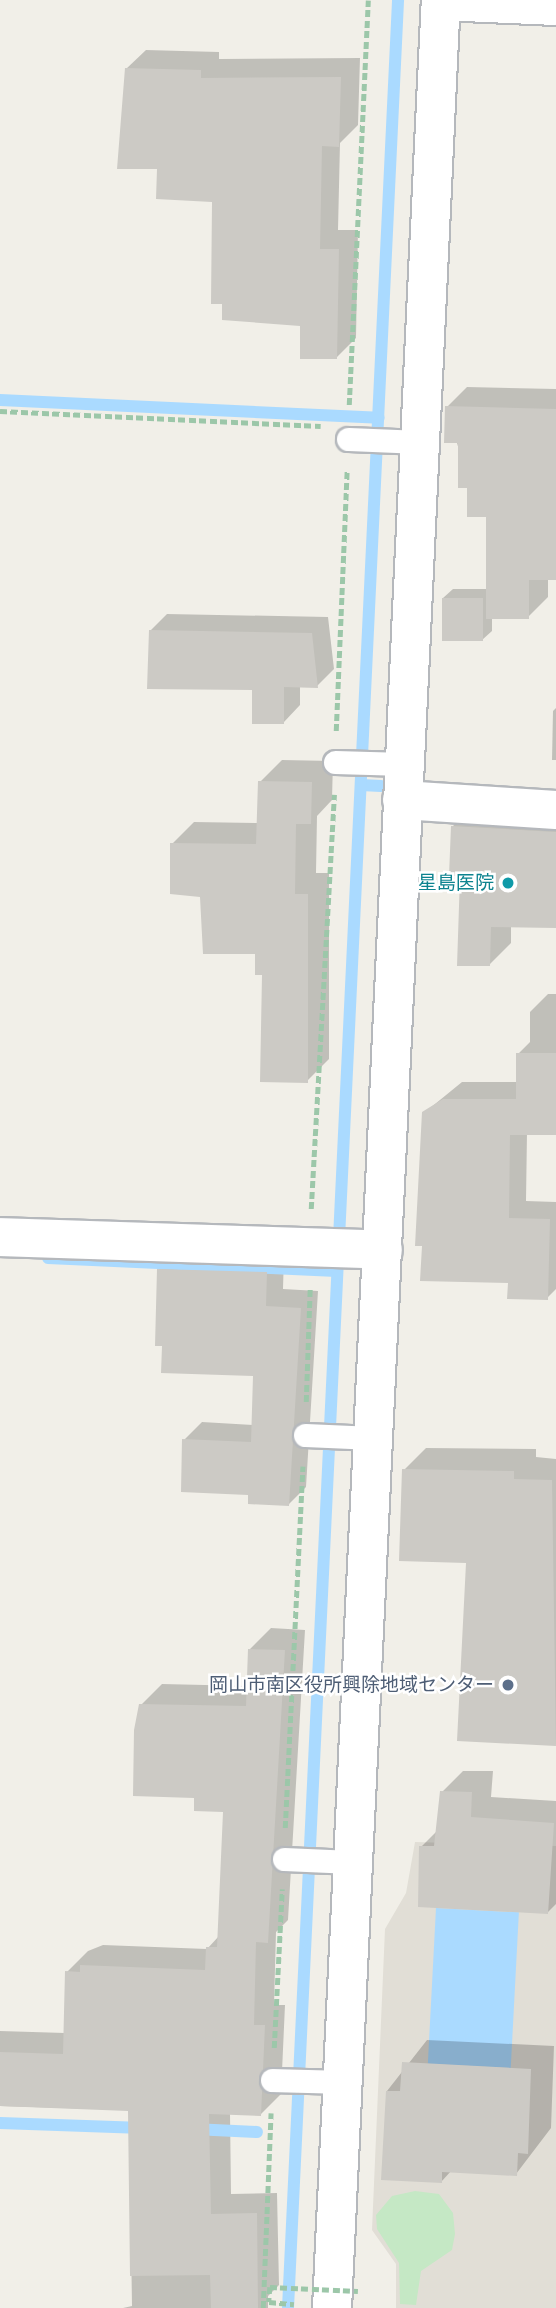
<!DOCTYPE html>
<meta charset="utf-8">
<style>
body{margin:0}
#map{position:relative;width:556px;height:2308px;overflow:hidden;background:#f1efe8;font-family:Poppins,"Noto Sans JP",sans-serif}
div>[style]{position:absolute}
.education>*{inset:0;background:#e1ded6}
.green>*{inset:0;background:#c5e8c5}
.water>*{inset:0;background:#aadaff;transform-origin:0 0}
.shadow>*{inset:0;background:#0003}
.stream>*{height:12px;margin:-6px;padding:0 6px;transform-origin:6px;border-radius:6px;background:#aadaff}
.building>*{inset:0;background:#cccac5;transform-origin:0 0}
.path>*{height:4.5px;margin-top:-2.25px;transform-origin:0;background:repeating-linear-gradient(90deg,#9cc7a9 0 7px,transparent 0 10.5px)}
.roads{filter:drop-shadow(2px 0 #b5b8bc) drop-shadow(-2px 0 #b5b8bc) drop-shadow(0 2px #b5b8bc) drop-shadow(0 -2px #b5b8bc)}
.service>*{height:23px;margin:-11.5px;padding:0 11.5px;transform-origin:11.5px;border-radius:11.5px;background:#fff}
.minor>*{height:38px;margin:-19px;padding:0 19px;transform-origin:19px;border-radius:19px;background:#fff}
.tertiary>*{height:38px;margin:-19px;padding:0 19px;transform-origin:19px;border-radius:19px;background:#fff}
.path-bridge>*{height:4.5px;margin-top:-2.25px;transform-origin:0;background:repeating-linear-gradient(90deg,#9cc7a9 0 7px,transparent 0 10.5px)}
.dots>*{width:19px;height:19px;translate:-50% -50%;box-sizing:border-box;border:4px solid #fff;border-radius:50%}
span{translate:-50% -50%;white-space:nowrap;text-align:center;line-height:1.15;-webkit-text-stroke:5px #fff;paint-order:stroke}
.culture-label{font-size:19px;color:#0d838f}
.right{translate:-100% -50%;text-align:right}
.service-label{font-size:19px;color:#4e5e75}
</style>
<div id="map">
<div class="education">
<div style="clip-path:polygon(415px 1842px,556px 1846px,556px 2308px,396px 2308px,396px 2264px,372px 2230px,385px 1929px,406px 1893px)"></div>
</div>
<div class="green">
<div style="clip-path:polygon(415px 2191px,439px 2194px,453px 2213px,455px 2234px,452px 2250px,421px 2271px,416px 2305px,400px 2304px,399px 2263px,377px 2229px,376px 2215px,392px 2196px)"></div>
</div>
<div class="water">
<div style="left:436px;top:1908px;width:83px;height:156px;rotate:3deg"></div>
</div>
<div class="shadow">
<div style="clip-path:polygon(146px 50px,219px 52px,219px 59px,360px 58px,358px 125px,340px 143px,338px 230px,358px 230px,356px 338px,337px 357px,302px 325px,214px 201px,159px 168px,126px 69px)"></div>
<div style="clip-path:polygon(467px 387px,556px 389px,556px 578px,548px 578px,548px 597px,528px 617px,492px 617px,492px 631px,482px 640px,443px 598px,453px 589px,488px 589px,488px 515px,469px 486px,447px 407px)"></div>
<div style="clip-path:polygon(167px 614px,328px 617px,334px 669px,317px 686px,300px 686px,300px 705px,284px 722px,253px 689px,150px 631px)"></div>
<div style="clip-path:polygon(556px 708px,556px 760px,552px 760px,553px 711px)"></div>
<div style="clip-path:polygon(282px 760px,333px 761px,332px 800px,317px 816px,316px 873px,329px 873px,329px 1059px,307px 1081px,257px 952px,201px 895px,172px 844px,194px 822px,259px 823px,260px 782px)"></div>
<div style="clip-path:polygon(474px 805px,556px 807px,556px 927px,511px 925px,511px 943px,489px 965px,452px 827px)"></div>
<div style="clip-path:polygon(548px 994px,556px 994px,556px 1133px,527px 1133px,526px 1201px,556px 1202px,556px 1289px,547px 1298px,510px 1282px,424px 1113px,462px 1082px,517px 1082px,518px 1054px,530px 1042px,530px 1012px)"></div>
<div style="clip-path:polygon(176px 1252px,284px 1255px,283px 1289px,318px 1291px,306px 1487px,289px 1504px,250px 1493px,184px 1440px,202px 1422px,253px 1425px,255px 1374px,164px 1344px,158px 1270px)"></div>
<div style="clip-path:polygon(426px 1448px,536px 1449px,536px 1457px,556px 1459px,556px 1744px,459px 1740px,467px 1562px,404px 1470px)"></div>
<div style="clip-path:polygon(271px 1628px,305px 1630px,288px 1920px,276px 1932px,274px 2005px,285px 2005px,281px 2094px,260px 2115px,230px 2113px,231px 2194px,277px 2193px,279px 2285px,268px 2296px,268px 2308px,123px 2308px,132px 2306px,129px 2110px,0 2106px,0 2031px,65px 2033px,67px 1972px,88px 1951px,103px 1945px,207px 1949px,219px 1936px,224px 1810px,196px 1796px,141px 1705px,162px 1684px,248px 1686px,250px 1649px)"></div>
<div style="clip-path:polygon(463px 1771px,493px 1771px,491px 1797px,556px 1801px,556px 1904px,548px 1912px,421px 1847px,438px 1830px,442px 1792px)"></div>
<div style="clip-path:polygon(427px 2040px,554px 2046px,551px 2128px,516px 2174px,452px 2170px,441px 2182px,387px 2091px)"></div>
</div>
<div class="stream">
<div style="left:0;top:400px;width:379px;rotate:2.7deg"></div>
<div style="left:361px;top:785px;width:20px;rotate:3deg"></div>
<div style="left:48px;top:1258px;width:289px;rotate:2.6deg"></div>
<div style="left:0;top:2123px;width:143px;rotate:2deg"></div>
<div style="left:193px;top:2129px;width:64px;rotate:2.7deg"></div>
<div style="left:288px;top:2308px;width:2311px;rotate:-87.27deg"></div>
</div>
<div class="building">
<div style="clip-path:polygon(125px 68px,201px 70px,201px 78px,341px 77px,339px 147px,322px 146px,320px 249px,339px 249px,337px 359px,300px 359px,300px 326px,222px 320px,222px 304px,211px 304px,212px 202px,156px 199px,157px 169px,117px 169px)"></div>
<div style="clip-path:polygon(445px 406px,556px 409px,556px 580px,529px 580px,529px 619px,486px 619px,486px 517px,467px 517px,467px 488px,458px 488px,458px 443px,444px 443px)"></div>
<div style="left:442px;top:598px;width:41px;height:43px"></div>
<div style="clip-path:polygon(149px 630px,312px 633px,318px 688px,284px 687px,284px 724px,252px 724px,252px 690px,147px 689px)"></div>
<div style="clip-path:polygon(258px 781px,312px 782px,311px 824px,296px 824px,295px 894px,308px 894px,308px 1083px,260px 1082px,262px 975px,255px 975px,255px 954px,203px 954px,200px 897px,170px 894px,170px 843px,256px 844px)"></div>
<div style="clip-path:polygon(451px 826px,556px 832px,556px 928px,491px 927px,490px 966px,457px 966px,460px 876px,449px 876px)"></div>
<div style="clip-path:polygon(516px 1053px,556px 1053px,556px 1135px,510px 1135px,509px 1218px,550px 1219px,548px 1300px,507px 1299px,508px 1283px,420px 1281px,422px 1246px,415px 1246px,422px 1112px,443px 1099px,516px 1099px)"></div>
<div style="clip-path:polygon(157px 1269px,267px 1272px,266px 1306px,301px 1308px,289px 1506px,248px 1504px,248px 1495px,181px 1492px,182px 1439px,251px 1442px,253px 1376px,161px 1373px,162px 1346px,155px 1346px)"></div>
<div style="clip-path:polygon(402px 1469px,514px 1471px,514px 1479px,552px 1480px,556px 1746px,457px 1741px,466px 1563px,399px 1561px)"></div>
<div style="clip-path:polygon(248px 1649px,285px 1650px,268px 1943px,256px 1942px,254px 2025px,265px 2025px,261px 2116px,209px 2114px,211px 2214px,257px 2213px,258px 2308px,211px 2308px,210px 2275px,130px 2276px,128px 2111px,0 2106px,0 2052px,63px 2054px,65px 1971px,80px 1972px,80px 1965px,205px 1970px,206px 1947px,217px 1947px,223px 1812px,194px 1811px,194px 1798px,133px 1796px,134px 1730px,139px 1704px,246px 1706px)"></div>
<div style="clip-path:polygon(440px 1791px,472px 1792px,471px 1817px,554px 1823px,548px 1914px,418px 1907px,419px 1846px,434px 1846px)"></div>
<div style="clip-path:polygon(402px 2062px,531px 2069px,528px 2154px,518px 2153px,517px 2176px,442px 2172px,442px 2183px,381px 2180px,386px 2091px,400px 2091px)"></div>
</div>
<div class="path">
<div style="left:349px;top:405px;width:405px;rotate:-87.3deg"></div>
<div style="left:0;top:411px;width:321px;rotate:2.7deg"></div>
<div style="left:336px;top:731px;width:261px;rotate:-87.6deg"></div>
<div style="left:311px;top:1209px;width:415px;rotate:-86.8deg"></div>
<div style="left:306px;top:1402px;width:114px;rotate:-88deg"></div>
<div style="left:285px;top:1828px;width:362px;rotate:-87.2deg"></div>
<div style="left:274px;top:2048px;width:159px;rotate:-87.1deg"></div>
<div style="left:270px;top:2287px;width:15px;rotate:94deg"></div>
<div style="left:269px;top:2302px;width:25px;rotate:5deg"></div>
<div style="left:263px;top:2308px;width:195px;rotate:-87.7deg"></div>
</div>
<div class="roads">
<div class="service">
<div style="left:348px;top:439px;width:73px;rotate:2.4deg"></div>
<div style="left:335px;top:762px;width:69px;rotate:1.7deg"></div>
<div style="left:305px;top:1435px;width:69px;rotate:2.5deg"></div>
<div style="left:284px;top:1859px;width:68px;rotate:2.5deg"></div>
<div style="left:272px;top:2080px;width:71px;rotate:1.6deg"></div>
</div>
<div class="minor">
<div style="left:441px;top:1px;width:115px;rotate:2.5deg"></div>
<div style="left:402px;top:800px;width:154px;rotate:3.7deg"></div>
<div style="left:0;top:1237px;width:383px;rotate:1.9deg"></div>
</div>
<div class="tertiary">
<div style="left:332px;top:2308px;width:2311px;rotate:-87.3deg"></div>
</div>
</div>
<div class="path-bridge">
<div style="left:270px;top:2287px;width:88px;rotate:2.6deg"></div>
</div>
<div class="dots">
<div style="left:508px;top:883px;background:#0f9aa8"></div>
<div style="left:508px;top:1685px;background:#5c6f8a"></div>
</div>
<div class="culture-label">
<span class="right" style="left:494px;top:883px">星島医院</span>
</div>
<div class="service-label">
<span class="right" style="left:494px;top:1685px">岡山市南区役所興除地域センター</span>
</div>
</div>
